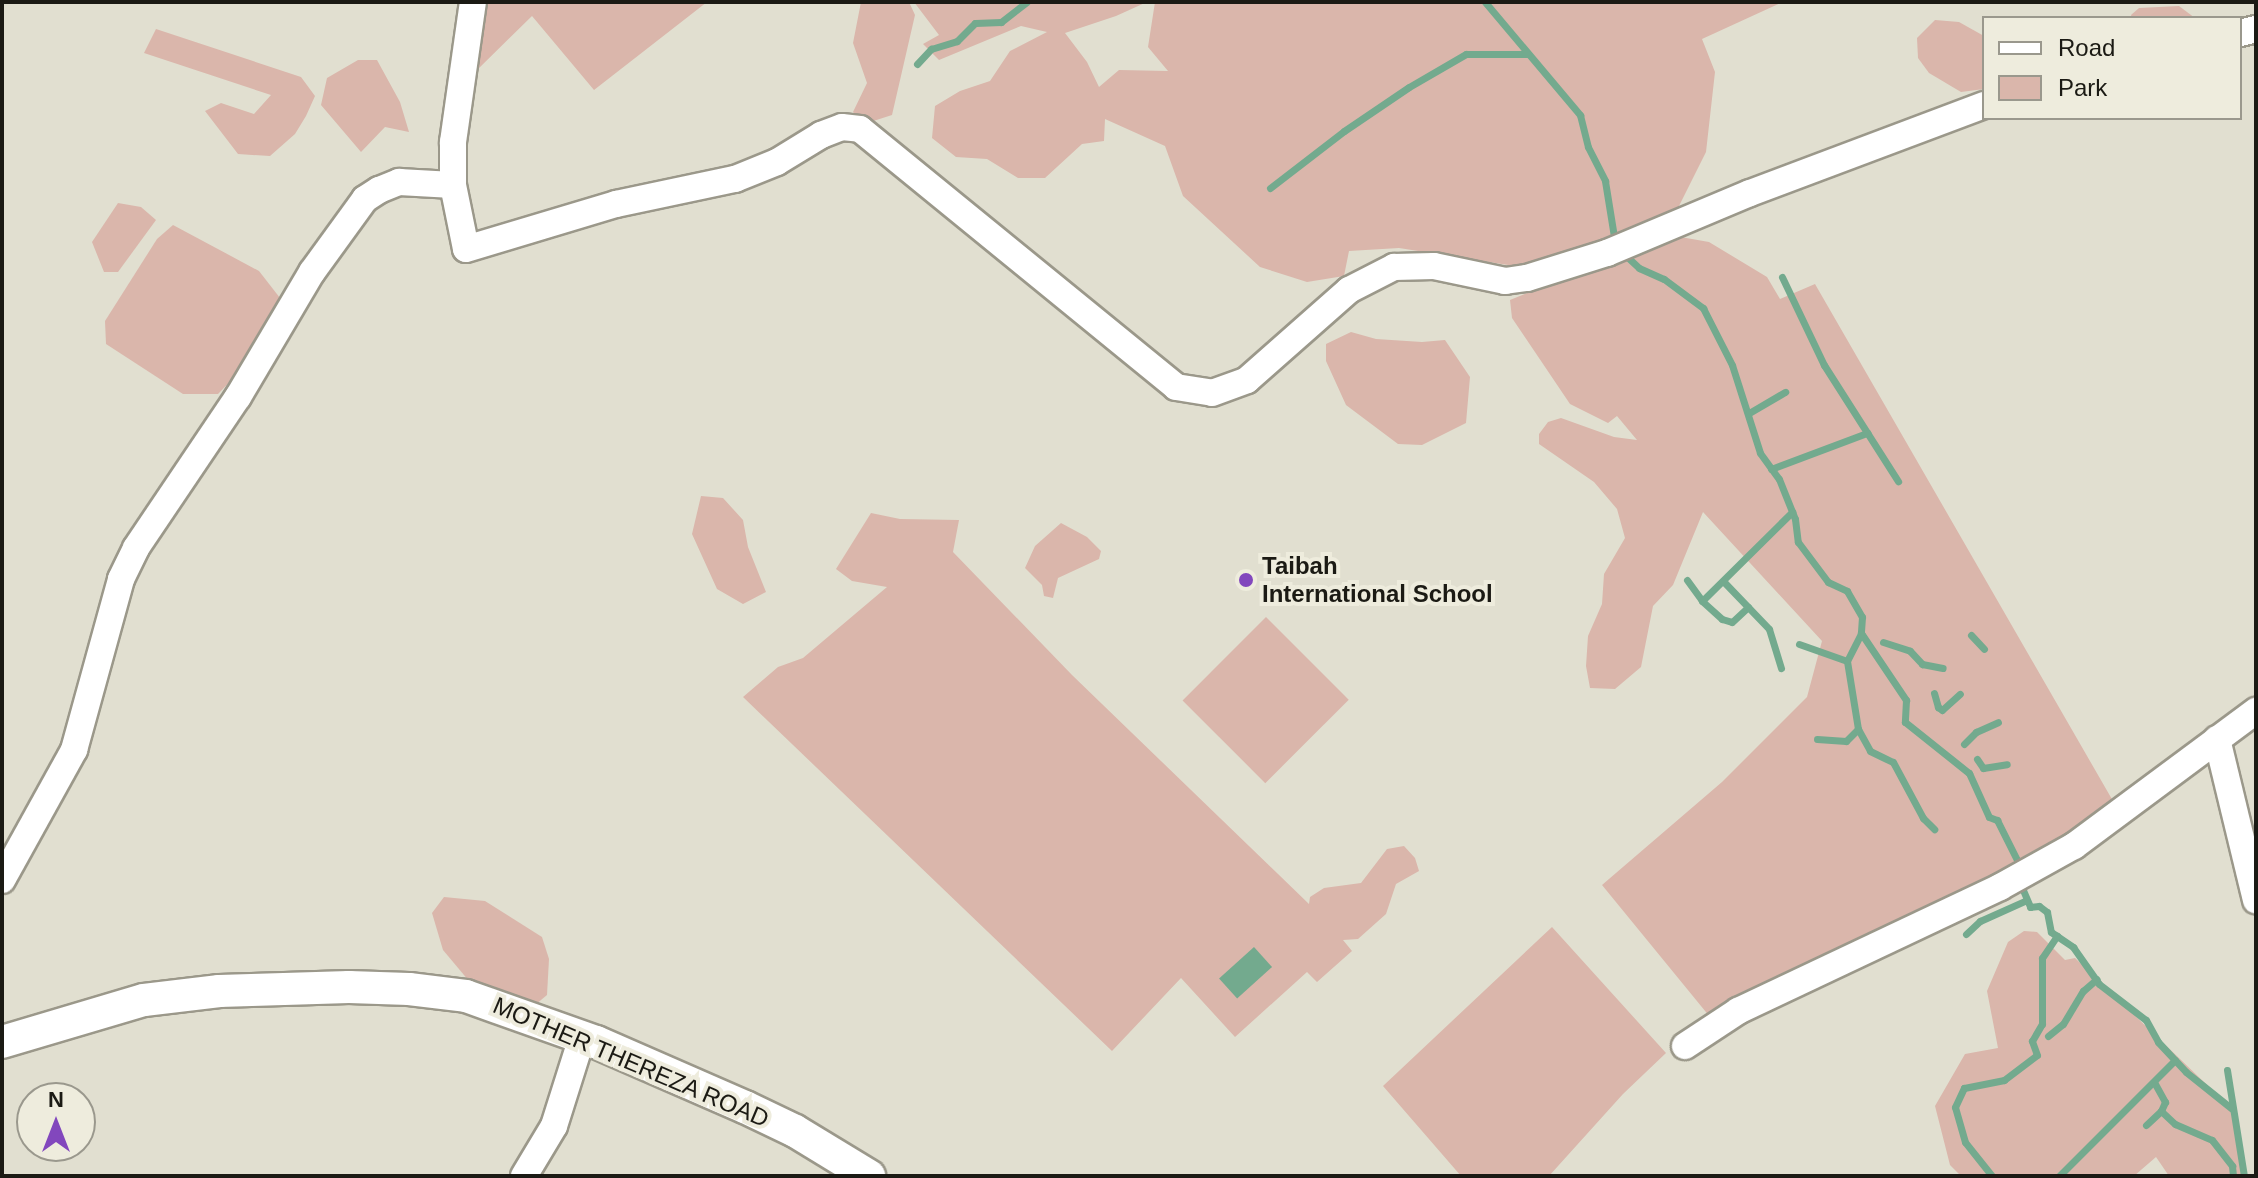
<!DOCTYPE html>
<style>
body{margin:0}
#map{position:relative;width:2258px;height:1178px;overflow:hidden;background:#e1dfd0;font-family:Helvetica,sans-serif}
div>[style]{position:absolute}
.green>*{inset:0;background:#dab6ab;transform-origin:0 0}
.water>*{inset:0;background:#73aa8e;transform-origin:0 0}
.stream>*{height:7px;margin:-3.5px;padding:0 3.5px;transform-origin:3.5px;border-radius:3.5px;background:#73aa8e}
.roads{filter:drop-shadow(2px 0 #9b988a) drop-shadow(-2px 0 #9b988a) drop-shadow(0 2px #9b988a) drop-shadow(0 -2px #9b988a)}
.minor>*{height:26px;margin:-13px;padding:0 13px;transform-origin:13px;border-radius:13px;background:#fff}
.tertiary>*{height:32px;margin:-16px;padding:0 16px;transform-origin:16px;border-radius:16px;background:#fff}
.dots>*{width:22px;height:22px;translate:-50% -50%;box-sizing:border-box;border:4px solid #eeecdd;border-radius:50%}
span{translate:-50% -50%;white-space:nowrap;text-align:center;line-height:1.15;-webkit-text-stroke:8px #eeecdd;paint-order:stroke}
.poi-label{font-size:24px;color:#1b1a14;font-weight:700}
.left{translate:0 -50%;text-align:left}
.street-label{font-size:24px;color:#1b1a14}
.frame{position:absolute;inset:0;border:4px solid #1b1a14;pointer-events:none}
.legend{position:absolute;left:1982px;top:16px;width:260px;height:104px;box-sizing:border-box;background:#eeecdd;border:2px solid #9a988d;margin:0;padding:10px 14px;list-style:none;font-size:24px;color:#1b1a14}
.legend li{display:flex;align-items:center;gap:16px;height:40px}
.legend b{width:40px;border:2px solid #9a988d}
.north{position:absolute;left:16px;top:1082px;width:80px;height:80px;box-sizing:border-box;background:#eeecdd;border:2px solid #9a988d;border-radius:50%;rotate:0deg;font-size:22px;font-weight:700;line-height:32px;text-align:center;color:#1b1a14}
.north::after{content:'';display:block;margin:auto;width:28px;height:36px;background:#8247bd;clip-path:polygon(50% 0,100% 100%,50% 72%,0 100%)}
</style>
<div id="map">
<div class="green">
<div style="clip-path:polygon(481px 2px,707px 2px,594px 90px,532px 16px,474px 73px)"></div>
<div style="clip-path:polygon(861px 2px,909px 2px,915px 15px,892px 115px,864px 124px,853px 112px,867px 83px,853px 43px)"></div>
<div style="clip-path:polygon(914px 2px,1147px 2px,1116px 16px,1065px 33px,1087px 62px,1099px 87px,1119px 70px,1168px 71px,1148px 47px,1155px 2px,1783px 2px,1702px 39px,1715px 72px,1706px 152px,1675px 214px,1600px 246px,1527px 268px,1399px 248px,1349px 251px,1344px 276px,1307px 282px,1260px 267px,1183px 196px,1165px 146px,1105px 119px,1104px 141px,1082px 144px,1045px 178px,1018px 178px,987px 159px,956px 157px,932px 138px,935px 106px,960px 91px,990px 81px,1010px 51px,1047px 32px,1021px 26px,939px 60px,923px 44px,939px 35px)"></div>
<div style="clip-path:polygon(2179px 6px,2195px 18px,2132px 18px,2131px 15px,2139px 8px)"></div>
<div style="clip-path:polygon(1935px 20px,1959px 22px,1984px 36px,1984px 89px,1961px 92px,1929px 73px,1918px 58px,1917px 38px)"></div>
<div style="clip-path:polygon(156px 29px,301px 77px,315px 96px,306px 116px,295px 134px,270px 156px,238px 154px,205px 111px,221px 103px,254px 114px,271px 95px,144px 53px)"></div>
<div style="clip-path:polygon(358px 60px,377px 60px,400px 102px,409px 132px,385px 127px,361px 152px,321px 105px,327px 78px)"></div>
<div style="clip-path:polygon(118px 203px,141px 207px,156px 220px,118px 272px,104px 272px,92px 242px)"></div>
<div style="clip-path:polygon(173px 225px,259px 271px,280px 298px,244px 367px,218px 394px,183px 394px,106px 344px,105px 321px,157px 239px)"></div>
<div style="clip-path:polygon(1675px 236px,1709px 242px,1767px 277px,1780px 299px,1815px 284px,2113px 801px,2077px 834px,2005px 876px,1926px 908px,1764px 984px,1710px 1017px,1602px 885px,1722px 782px,1807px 697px,1822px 641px,1703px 512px,1673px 585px,1653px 606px,1641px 667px,1615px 689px,1590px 688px,1586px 666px,1588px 636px,1602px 604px,1604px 574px,1625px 538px,1617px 509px,1594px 482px,1539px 444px,1539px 434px,1548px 422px,1561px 418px,1614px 437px,1637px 440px,1617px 416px,1608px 423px,1570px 404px,1512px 318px,1510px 300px,1559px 280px,1587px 274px)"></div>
<div style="clip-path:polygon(1351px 332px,1376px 339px,1422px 342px,1445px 340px,1470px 377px,1466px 423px,1422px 445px,1398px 444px,1346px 405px,1326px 361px,1326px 344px)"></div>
<div style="clip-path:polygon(701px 496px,723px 498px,743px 520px,748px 547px,766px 592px,743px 604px,717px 589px,692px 534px)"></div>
<div style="clip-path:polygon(871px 513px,900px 519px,959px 520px,953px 552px,1072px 675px,1309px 904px,1310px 897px,1324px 888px,1361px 883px,1387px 849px,1404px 846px,1415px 858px,1419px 871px,1396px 884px,1386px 914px,1358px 939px,1343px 940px,1352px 951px,1317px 982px,1307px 972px,1235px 1037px,1181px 978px,1112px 1051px,743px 697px,778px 667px,803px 658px,887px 587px,852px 581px,836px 569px)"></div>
<div style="clip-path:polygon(1061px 523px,1087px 537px,1101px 551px,1099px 559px,1058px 578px,1053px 598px,1044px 596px,1042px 585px,1025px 568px,1035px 546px)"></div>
<div style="left:1266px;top:617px;width:117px;height:118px;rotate:45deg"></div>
<div style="clip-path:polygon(444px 897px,485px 901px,542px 937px,549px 959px,547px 995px,535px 1005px,469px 981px,443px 950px,432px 913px)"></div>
<div style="clip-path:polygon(1552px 927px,1666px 1053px,1623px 1094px,1549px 1176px,1461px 1176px,1383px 1086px)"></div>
<div style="clip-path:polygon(2024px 931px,2037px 932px,2065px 960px,2075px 958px,2231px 1108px,2244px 1176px,2169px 1176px,2156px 1157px,2134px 1176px,1961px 1176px,1950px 1165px,1935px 1106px,1965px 1054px,1998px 1048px,1987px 991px,2008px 942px)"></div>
</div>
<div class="water">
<div style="left:1254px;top:947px;width:27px;height:47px;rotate:48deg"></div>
</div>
<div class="stream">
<div style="left:1485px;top:2px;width:148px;rotate:49.9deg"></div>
<div style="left:1580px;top:115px;width:33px;rotate:76deg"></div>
<div style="left:1588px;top:147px;width:38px;rotate:63deg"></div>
<div style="left:1605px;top:181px;width:63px;rotate:80.8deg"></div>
<div style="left:917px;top:64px;width:21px;rotate:-47deg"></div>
<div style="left:931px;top:49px;width:27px;rotate:-17deg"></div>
<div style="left:957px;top:41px;width:25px;rotate:-45deg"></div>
<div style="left:975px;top:23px;width:26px;rotate:-2deg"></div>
<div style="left:1001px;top:22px;width:33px;rotate:-38deg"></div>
<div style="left:1270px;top:188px;width:93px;rotate:-37.6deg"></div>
<div style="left:1344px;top:131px;width:78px;rotate:-34.1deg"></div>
<div style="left:1409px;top:87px;width:66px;rotate:-30.1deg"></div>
<div style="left:1466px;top:54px;width:62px"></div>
<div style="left:1623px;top:253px;width:22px;rotate:43deg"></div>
<div style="left:1639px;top:268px;width:27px;rotate:24deg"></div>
<div style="left:1664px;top:279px;width:49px;rotate:36.6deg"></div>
<div style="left:1703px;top:308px;width:64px;rotate:63deg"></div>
<div style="left:1732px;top:365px;width:92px;rotate:72.3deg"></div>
<div style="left:1760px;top:453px;width:32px;rotate:54deg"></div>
<div style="left:1779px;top:479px;width:43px;rotate:68.2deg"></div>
<div style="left:1795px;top:519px;width:23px;rotate:83deg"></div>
<div style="left:1798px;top:542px;width:50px;rotate:53.1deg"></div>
<div style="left:1828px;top:582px;width:21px;rotate:25deg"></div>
<div style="left:1847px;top:591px;width:30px;rotate:60deg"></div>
<div style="left:1862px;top:617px;width:16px;rotate:94deg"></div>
<div style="left:1861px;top:633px;width:81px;rotate:56.1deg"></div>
<div style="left:1906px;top:700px;width:22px;rotate:93deg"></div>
<div style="left:1905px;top:722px;width:82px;rotate:38.6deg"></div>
<div style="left:1969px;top:773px;width:48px;rotate:65.6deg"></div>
<div style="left:1989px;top:817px;width:9px;rotate:21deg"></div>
<div style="left:1997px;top:820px;width:45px;rotate:63.4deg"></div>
<div style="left:2017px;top:860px;width:11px;rotate:80deg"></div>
<div style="left:1782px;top:277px;width:98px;rotate:64.5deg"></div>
<div style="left:1824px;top:365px;width:138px;rotate:57.5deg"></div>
<div style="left:1749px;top:413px;width:42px;rotate:-30.3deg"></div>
<div style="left:1771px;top:469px;width:103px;rotate:-20.6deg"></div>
<div style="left:1687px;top:580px;width:26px;rotate:54deg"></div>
<div style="left:1702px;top:601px;width:27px;rotate:42deg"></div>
<div style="left:1722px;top:619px;width:10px;rotate:17deg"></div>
<div style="left:1732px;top:622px;width:22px;rotate:-43deg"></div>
<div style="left:1724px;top:582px;width:65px;rotate:46.2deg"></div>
<div style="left:1769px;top:629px;width:41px;rotate:72.9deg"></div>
<div style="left:1702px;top:601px;width:127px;rotate:-44.7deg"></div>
<div style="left:1971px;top:635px;width:19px;rotate:47deg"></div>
<div style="left:1883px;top:642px;width:28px;rotate:18deg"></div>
<div style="left:1910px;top:651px;width:18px;rotate:47deg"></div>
<div style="left:1922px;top:664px;width:21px;rotate:11deg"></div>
<div style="left:1799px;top:644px;width:51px;rotate:19.5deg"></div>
<div style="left:1934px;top:693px;width:15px;rotate:74deg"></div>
<div style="left:1938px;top:707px;width:5px;rotate:37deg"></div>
<div style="left:1942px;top:710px;width:24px;rotate:-42deg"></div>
<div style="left:1858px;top:729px;width:25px;rotate:61deg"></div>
<div style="left:1870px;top:751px;width:25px;rotate:26deg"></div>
<div style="left:1893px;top:762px;width:64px;rotate:61.8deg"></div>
<div style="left:1923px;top:818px;width:16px;rotate:45deg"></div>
<div style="left:1817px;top:739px;width:29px;rotate:4deg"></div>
<div style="left:1846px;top:741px;width:17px;rotate:-45deg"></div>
<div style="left:1858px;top:729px;width:69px;rotate:-99.2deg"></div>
<div style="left:1847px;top:661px;width:31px;rotate:-63deg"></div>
<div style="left:1964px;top:744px;width:17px;rotate:-45deg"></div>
<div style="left:1976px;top:732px;width:24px;rotate:-24deg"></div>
<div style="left:1977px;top:759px;width:11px;rotate:56deg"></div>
<div style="left:1983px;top:768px;width:24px;rotate:-9deg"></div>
<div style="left:2020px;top:883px;width:26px;rotate:67deg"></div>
<div style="left:2030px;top:907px;width:9px;rotate:-6deg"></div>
<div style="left:2039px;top:906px;width:10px;rotate:37deg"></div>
<div style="left:2047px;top:912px;width:20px;rotate:79deg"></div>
<div style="left:2051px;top:932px;width:27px;rotate:34deg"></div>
<div style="left:2073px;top:947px;width:45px;rotate:54.9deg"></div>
<div style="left:2099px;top:984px;width:59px;rotate:37.5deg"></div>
<div style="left:2146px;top:1020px;width:25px;rotate:61deg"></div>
<div style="left:2158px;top:1042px;width:41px;rotate:47deg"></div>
<div style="left:2186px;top:1072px;width:58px;rotate:38.7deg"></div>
<div style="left:1966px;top:934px;width:19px;rotate:-43deg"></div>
<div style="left:1980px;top:921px;width:51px;rotate:-24.1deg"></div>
<div style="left:2048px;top:1036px;width:19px;rotate:-39deg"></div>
<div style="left:2063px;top:1024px;width:39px;rotate:-59deg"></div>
<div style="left:2083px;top:991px;width:18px;rotate:-41deg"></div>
<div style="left:2227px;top:1070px;width:107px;rotate:80.9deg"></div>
<div style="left:2154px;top:1082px;width:23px;rotate:61deg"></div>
<div style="left:2165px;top:1102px;width:10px;rotate:114deg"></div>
<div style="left:2161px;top:1111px;width:19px;rotate:43deg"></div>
<div style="left:2175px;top:1124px;width:40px;rotate:23.4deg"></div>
<div style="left:2212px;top:1140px;width:33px;rotate:52deg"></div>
<div style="left:2232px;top:1166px;width:10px;rotate:84deg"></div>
<div style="left:2146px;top:1125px;width:21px;rotate:-43deg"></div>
<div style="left:1992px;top:1176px;width:43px;rotate:-128.5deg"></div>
<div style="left:1965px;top:1142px;width:36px;rotate:-106deg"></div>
<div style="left:1955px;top:1107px;width:21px;rotate:-65deg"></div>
<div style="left:1964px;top:1088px;width:41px;rotate:-11.3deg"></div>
<div style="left:2004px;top:1080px;width:41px;rotate:-37.1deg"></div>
<div style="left:2037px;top:1055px;width:15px;rotate:-110deg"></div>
<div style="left:2032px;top:1041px;width:20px;rotate:-60deg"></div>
<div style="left:2042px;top:1024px;width:66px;rotate:-90deg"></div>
<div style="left:2042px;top:958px;width:27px;rotate:-56deg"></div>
<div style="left:2059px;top:1176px;width:164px;rotate:-45deg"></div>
</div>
<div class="roads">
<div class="minor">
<div style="left:2240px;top:33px;width:16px;rotate:-14deg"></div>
<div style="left:453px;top:185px;width:65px;rotate:78.5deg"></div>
<div style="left:466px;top:249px;width:157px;rotate:-16.7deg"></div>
<div style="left:616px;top:204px;width:122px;rotate:-11.9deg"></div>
<div style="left:735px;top:179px;width:45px;rotate:-22deg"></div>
<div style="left:777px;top:162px;width:52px;rotate:-31.5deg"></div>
<div style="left:821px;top:135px;width:22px;rotate:-21deg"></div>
<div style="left:842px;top:127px;width:18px;rotate:6deg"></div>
<div style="left:860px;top:129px;width:408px;rotate:39.2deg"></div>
<div style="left:1176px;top:387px;width:36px;rotate:9deg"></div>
<div style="left:1212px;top:393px;width:37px;rotate:-20deg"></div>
<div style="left:1247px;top:380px;width:136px;rotate:-41.4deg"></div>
<div style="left:1349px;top:290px;width:51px;rotate:-27.1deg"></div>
<div style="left:1394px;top:267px;width:40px;rotate:-1.4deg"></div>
<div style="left:1434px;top:266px;width:73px;rotate:11.9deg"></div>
<div style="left:1505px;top:281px;width:22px;rotate:-8deg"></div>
<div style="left:1527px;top:278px;width:84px;rotate:-17.4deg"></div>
<div style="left:1607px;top:253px;width:155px;rotate:-22.8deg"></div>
<div style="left:1750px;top:193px;width:250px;rotate:-20.6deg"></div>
<div style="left:2217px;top:739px;width:166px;rotate:76.4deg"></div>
<div style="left:2px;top:880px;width:149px;rotate:-61deg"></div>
<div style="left:74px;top:750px;width:177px;rotate:-74.6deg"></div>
<div style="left:121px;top:579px;width:34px;rotate:-64deg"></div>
<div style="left:136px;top:548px;width:182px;rotate:-56deg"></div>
<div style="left:238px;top:397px;width:145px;rotate:-59.4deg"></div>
<div style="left:312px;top:272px;width:90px;rotate:-54deg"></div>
<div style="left:365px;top:199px;width:17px;rotate:-33deg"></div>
<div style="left:379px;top:190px;width:22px;rotate:-22deg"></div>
<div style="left:399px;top:182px;width:54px;rotate:3.2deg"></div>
<div style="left:453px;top:185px;width:43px;rotate:-90deg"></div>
<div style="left:453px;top:142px;width:141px;rotate:-81.9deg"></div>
<div style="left:1685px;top:1046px;width:64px;rotate:-33.4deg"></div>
<div style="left:1738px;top:1011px;width:290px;rotate:-25.3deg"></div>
<div style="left:2000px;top:887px;width:85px;rotate:-29deg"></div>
<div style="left:2074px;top:846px;width:227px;rotate:-36.6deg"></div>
<div style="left:524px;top:1176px;width:58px;rotate:-59deg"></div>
<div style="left:554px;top:1126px;width:93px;rotate:-72.5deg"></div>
</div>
<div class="tertiary">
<div style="left:2px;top:1042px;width:148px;rotate:-16.5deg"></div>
<div style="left:144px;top:1000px;width:76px;rotate:-6.8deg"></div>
<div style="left:219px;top:991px;width:130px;rotate:-1.8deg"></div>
<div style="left:349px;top:987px;width:60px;rotate:1.9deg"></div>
<div style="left:409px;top:989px;width:57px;rotate:7deg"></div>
<div style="left:466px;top:996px;width:138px;rotate:19.5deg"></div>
<div style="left:596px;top:1042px;width:163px;rotate:23.6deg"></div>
<div style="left:745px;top:1107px;width:55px;rotate:25.6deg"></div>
<div style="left:795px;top:1131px;width:87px;rotate:31.3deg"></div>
</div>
</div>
<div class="dots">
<div style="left:1246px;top:580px;background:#8247bd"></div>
</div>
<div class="poi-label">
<span class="left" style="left:1262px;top:580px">Taibah<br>International School</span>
</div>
<div class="street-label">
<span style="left:631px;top:1062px;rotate:23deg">MOTHER THEREZA ROAD</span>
</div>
<div class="frame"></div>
<ul class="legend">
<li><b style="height:10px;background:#fff"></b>Road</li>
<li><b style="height:22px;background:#dab6ab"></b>Park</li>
</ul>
<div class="north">N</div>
</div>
